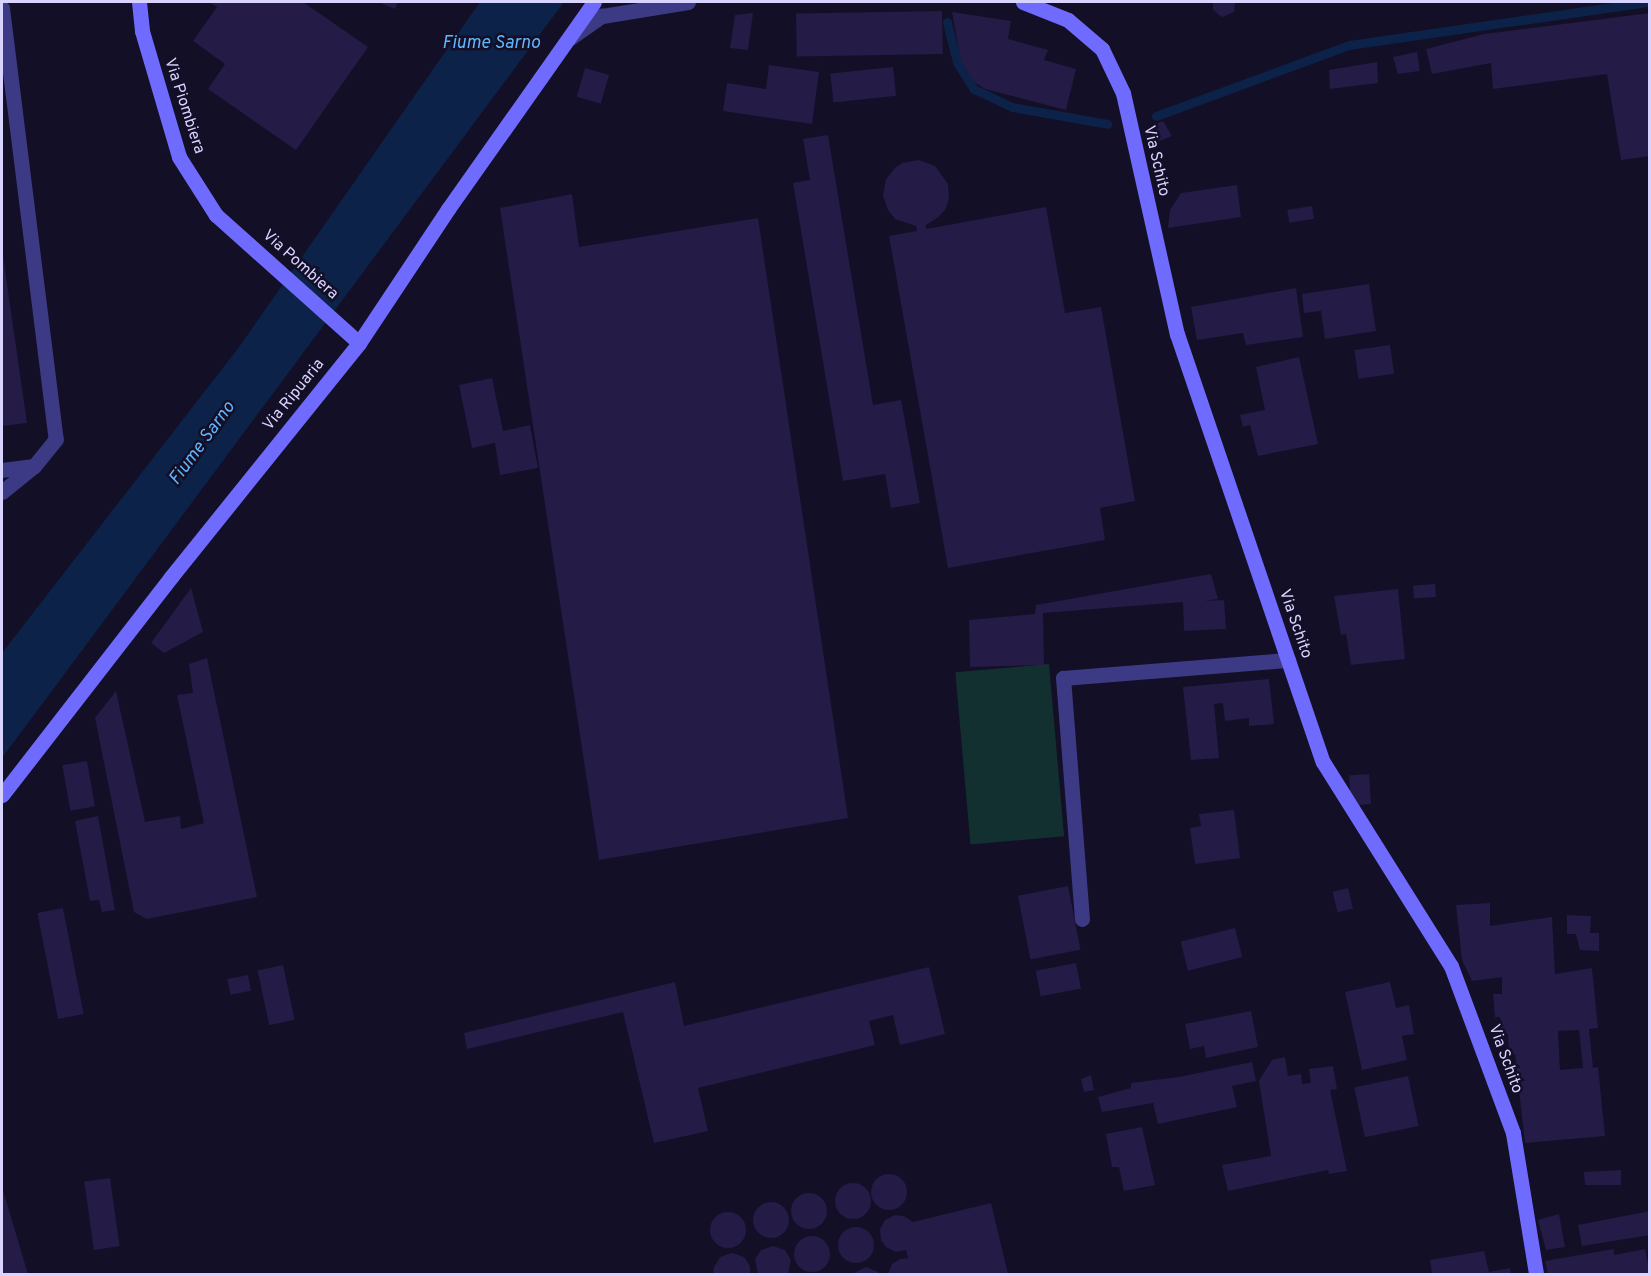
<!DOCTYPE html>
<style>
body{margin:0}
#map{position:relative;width:1651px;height:1276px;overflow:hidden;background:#130f26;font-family:Overpass,sans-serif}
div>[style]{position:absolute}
.green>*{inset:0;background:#12302f;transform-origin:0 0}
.water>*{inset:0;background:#0c2248}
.stream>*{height:9px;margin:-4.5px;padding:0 4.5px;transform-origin:4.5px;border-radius:4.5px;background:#0c2248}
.building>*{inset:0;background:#241b47;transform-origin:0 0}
.round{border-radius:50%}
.lane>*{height:15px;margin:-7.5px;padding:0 7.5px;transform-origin:7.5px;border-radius:7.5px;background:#3d3a85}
.street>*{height:15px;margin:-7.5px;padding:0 7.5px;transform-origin:7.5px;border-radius:7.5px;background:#3d3a85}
.secondary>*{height:15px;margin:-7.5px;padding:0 7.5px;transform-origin:7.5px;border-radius:7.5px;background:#6f6bff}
span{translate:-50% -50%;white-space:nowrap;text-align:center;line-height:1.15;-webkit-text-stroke:5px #130f26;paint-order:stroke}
.street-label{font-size:16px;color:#d9d4ff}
.water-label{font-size:18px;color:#62b6ff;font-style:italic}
.frame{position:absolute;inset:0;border:3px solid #d9d4ff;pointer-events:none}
</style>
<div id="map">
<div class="green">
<div style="left:1049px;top:664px;width:173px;height:94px;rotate:85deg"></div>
</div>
<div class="water">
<div style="clip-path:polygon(480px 2px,564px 2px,2px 758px,2px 653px,239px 347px)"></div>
</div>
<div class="stream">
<div style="left:947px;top:22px;width:41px;rotate:76deg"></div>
<div style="left:957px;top:62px;width:32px;rotate:58deg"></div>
<div style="left:974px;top:89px;width:42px;rotate:25.3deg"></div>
<div style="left:1012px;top:107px;width:97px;rotate:10deg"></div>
<div style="left:1156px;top:116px;width:206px;rotate:-20.2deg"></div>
<div style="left:1349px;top:45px;width:302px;rotate:-8.2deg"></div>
</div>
<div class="building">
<div style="clip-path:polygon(209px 2px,303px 2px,368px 47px,296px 150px,208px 89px,225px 64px,193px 41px,217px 7px)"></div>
<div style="clip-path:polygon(378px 2px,398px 2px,395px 9px)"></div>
<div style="clip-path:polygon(1213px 2px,1235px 2px,1234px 12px,1223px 17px,1219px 15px,1213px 9px)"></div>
<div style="left:942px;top:11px;width:43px;height:146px;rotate:89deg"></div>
<div style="clip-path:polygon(952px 12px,1011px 21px,1008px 39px,1048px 50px,1044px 60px,1076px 69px,1066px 110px,985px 89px,974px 82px,961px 61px)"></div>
<div style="clip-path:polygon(753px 13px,748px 50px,730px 48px,735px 15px)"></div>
<div style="clip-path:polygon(1650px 13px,1650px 156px,1621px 160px,1607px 74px,1493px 89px,1491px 63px,1432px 74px,1426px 49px,1484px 34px)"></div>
<div style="clip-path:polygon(1417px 52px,1420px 71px,1398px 74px,1393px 57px)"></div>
<div style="clip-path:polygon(1377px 62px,1378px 83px,1330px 89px,1329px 70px)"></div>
<div style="clip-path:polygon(769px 65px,819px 72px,812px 124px,723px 111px,727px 83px,766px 89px)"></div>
<div style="left:893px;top:67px;width:29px;height:63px;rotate:84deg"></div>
<div style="left:585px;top:68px;width:25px;height:30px;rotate:16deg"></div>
<div style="clip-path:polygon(1163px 121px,1172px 136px,1152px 144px,1142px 130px)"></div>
<div style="clip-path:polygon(828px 135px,873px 405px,901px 400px,920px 503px,891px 508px,885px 474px,843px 481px,793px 183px,810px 180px,803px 139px)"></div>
<div style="clip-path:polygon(919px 160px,935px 166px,948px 184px,949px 199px,945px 210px,937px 218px,926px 225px,926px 229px,1046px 207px,1065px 313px,1101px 307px,1135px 501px,1100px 508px,1105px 540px,948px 568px,889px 236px,917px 231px,916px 226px,895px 219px,888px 210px,883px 196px,886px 179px,895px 168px,902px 163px)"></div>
<div style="clip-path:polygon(1237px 185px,1241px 217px,1168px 228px,1170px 210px,1181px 193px)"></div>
<div style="clip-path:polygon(572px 194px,579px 247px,758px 218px,848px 818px,599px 860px,500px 208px)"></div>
<div style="left:1312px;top:206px;width:13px;height:25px;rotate:81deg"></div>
<div style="clip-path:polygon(2px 249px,27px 423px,2px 426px)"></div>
<div style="clip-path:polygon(1369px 284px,1376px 331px,1325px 339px,1321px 311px,1304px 313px,1302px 294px)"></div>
<div style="clip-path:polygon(1296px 288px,1303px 337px,1246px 345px,1243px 333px,1197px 340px,1191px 307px)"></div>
<div style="left:1390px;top:345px;width:29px;height:36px;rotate:82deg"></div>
<div style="clip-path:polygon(1299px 357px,1318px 444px,1258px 456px,1250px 425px,1243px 427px,1240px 415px,1265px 410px,1256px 367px)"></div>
<div style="clip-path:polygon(492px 378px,503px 431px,530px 425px,538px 468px,500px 475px,495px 443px,472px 448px,459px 385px)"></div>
<div style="clip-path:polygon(1211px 574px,1218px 599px,1204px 601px,1224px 600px,1226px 629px,1184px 631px,1183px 602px,1043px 613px,1044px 665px,970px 667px,969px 620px,1035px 614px,1036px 605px)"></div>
<div style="left:1435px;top:584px;width:13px;height:22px;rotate:86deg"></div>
<div style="clip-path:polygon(191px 588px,203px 632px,164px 653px,151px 643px)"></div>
<div style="clip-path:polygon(1398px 589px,1405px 659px,1351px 665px,1346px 634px,1341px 635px,1334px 596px)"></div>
<div style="clip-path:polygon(207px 658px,257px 897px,147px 919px,134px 912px,95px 718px,116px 691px,145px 822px,180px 816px,181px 829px,204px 823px,177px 695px,193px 693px,189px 664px)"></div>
<div style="clip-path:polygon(1269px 679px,1274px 724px,1249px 726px,1249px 718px,1225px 721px,1223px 703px,1214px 704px,1219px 758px,1191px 760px,1183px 687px)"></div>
<div style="left:87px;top:761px;width:46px;height:25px;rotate:80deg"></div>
<div style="left:1369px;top:774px;width:30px;height:20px;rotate:86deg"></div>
<div style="clip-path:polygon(1234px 810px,1240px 858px,1195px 864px,1190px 828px,1201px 826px,1199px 814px)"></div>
<div style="clip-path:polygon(98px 816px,115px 910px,102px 912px,99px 900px,90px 901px,75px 821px)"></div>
<div style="left:1068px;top:886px;width:65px;height:51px;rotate:79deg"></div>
<div style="left:1348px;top:888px;width:21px;height:16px;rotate:76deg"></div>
<div style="clip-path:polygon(evenodd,1490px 903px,1490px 926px,1552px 917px,1555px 974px,1592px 968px,1598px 1028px,1589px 1029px,1593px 1068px,1598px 1067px,1605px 1136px,1525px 1143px,1515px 1054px,1509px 1054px,1508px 1034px,1501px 1035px,1500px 1017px,1495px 1017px,1493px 994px,1502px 994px,1502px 977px,1472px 981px,1462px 960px,1456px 905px,1490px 903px,1579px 1030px,1583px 1068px,1560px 1070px,1558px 1031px,1579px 1030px)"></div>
<div style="left:63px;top:908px;width:108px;height:26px;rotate:79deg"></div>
<div style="clip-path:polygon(1567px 915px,1591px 916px,1590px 933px,1599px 933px,1599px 951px,1580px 950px,1576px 934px,1567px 934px)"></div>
<div style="left:1235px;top:928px;width:30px;height:56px;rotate:76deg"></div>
<div style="left:1076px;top:963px;width:26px;height:41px;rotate:79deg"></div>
<div style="left:283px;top:965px;width:56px;height:26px;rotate:78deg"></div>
<div style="clip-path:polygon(929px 967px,945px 1034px,900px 1045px,893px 1015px,869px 1021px,875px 1045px,698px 1088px,708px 1131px,654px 1143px,623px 1012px,467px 1049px,464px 1033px,675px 982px,684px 1026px)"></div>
<div style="left:248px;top:975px;width:16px;height:21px;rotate:79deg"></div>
<div style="clip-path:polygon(1390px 982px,1396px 1008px,1409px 1005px,1414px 1034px,1402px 1036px,1407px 1060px,1362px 1070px,1345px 992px)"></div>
<div style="clip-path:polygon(1251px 1011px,1258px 1047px,1206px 1058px,1204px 1046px,1190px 1049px,1185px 1024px)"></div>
<div style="clip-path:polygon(1285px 1057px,1288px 1076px,1301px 1074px,1302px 1084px,1311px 1083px,1309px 1069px,1333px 1066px,1337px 1089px,1330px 1090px,1347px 1171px,1329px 1174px,1328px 1170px,1228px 1191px,1222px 1165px,1271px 1156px,1259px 1081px,1272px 1060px)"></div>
<div style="clip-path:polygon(1252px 1062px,1256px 1081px,1232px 1086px,1237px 1107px,1158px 1124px,1153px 1103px,1102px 1112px,1098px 1097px,1131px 1088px,1131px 1083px,1179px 1077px)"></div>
<div style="clip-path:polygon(1091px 1075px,1094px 1090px,1084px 1092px,1081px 1079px)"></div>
<div style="left:1408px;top:1076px;width:51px;height:55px;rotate:78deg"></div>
<div style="clip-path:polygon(1142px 1127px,1155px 1185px,1124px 1191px,1119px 1167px,1112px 1167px,1106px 1134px)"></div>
<div style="clip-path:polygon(1621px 1170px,1621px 1185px,1585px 1185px,1584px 1172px)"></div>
<div class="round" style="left:871px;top:1174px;width:36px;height:36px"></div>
<div style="left:110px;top:1178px;width:69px;height:26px;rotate:82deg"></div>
<div class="round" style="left:835px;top:1183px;width:36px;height:36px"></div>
<div style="clip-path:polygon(2px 1187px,28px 1274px,2px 1274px)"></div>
<div class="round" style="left:791px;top:1193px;width:36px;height:36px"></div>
<div class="round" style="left:753px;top:1202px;width:36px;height:36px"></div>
<div style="clip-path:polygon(991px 1203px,1008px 1274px,888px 1274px,892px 1264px,900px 1259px,908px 1258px,906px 1250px,896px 1252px,886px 1247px,881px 1240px,880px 1229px,885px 1220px,895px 1215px,904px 1216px,913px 1222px)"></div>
<div style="clip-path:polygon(1650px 1211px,1650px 1235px,1582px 1246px,1578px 1225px)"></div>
<div class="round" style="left:710px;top:1212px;width:36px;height:36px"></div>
<div style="clip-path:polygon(1559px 1214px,1565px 1247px,1546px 1250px,1538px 1220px)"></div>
<div class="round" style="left:838px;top:1227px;width:36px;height:36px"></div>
<div class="round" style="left:794px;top:1236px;width:36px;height:36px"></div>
<div style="clip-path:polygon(773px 1246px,785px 1250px,791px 1260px,788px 1274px,758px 1274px,755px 1259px,761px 1250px)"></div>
<div style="clip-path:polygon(1614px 1249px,1614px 1255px,1645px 1249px,1650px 1274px,1548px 1274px,1545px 1261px)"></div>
<div style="clip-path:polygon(1484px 1251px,1489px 1272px,1510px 1268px,1511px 1274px,1432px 1274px,1430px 1260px)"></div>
<div style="clip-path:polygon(732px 1253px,744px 1257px,750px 1266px,750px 1274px,713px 1274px,714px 1267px,720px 1257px)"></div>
<div style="clip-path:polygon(866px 1267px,878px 1272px,880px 1274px,852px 1274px)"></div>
</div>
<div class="lane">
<div style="left:2px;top:8px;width:434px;rotate:82.9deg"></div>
<div style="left:56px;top:439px;width:35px;rotate:129deg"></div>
<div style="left:34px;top:466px;width:32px;rotate:173deg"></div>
<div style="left:2px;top:492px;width:41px;rotate:-39.1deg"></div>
<div style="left:1082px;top:919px;width:242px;rotate:-94.5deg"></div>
<div style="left:1063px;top:678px;width:226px;rotate:-4.6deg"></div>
</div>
<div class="street">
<div style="left:570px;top:38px;width:39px;rotate:-35deg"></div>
<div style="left:602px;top:16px;width:87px;rotate:-9.2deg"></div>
</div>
<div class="secondary">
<div style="left:139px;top:2px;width:29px;rotate:84deg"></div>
<div style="left:142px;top:31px;width:131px;rotate:73.6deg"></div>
<div style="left:179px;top:157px;width:69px;rotate:57.5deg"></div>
<div style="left:216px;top:215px;width:192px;rotate:41.8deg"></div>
<div style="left:1023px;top:2px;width:48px;rotate:21.8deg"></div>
<div style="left:1068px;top:20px;width:45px;rotate:40.5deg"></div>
<div style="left:1102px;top:49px;width:49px;rotate:64.5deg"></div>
<div style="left:1123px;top:93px;width:247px;rotate:77.4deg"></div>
<div style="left:1177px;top:334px;width:452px;rotate:71.2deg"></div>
<div style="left:1323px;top:762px;width:241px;rotate:57.9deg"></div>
<div style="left:1451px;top:966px;width:178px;rotate:69.6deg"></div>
<div style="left:1513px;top:1133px;width:143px;rotate:80.7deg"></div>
<div style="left:2px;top:795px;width:276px;rotate:-52.2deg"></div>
<div style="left:171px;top:577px;width:300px;rotate:-51.2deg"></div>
<div style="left:359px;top:343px;width:161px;rotate:-56.4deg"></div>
<div style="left:448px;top:209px;width:253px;rotate:-54.8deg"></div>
</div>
<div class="street-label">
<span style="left:184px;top:106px;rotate:72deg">Via Piombiera</span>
<span style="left:1156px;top:161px;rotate:77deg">Via Schito</span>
<span style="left:300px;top:265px;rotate:42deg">Via Pombiera</span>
<span style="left:294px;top:395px;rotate:-51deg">Via Ripuaria</span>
<span style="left:1295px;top:624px;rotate:71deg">Via Schito</span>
<span style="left:1505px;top:1059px;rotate:70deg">Via Schito</span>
</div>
<div class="water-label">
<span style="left:491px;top:44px">Fiume Sarno</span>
<span style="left:203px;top:444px;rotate:-54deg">Fiume Sarno</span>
</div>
<div class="frame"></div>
</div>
